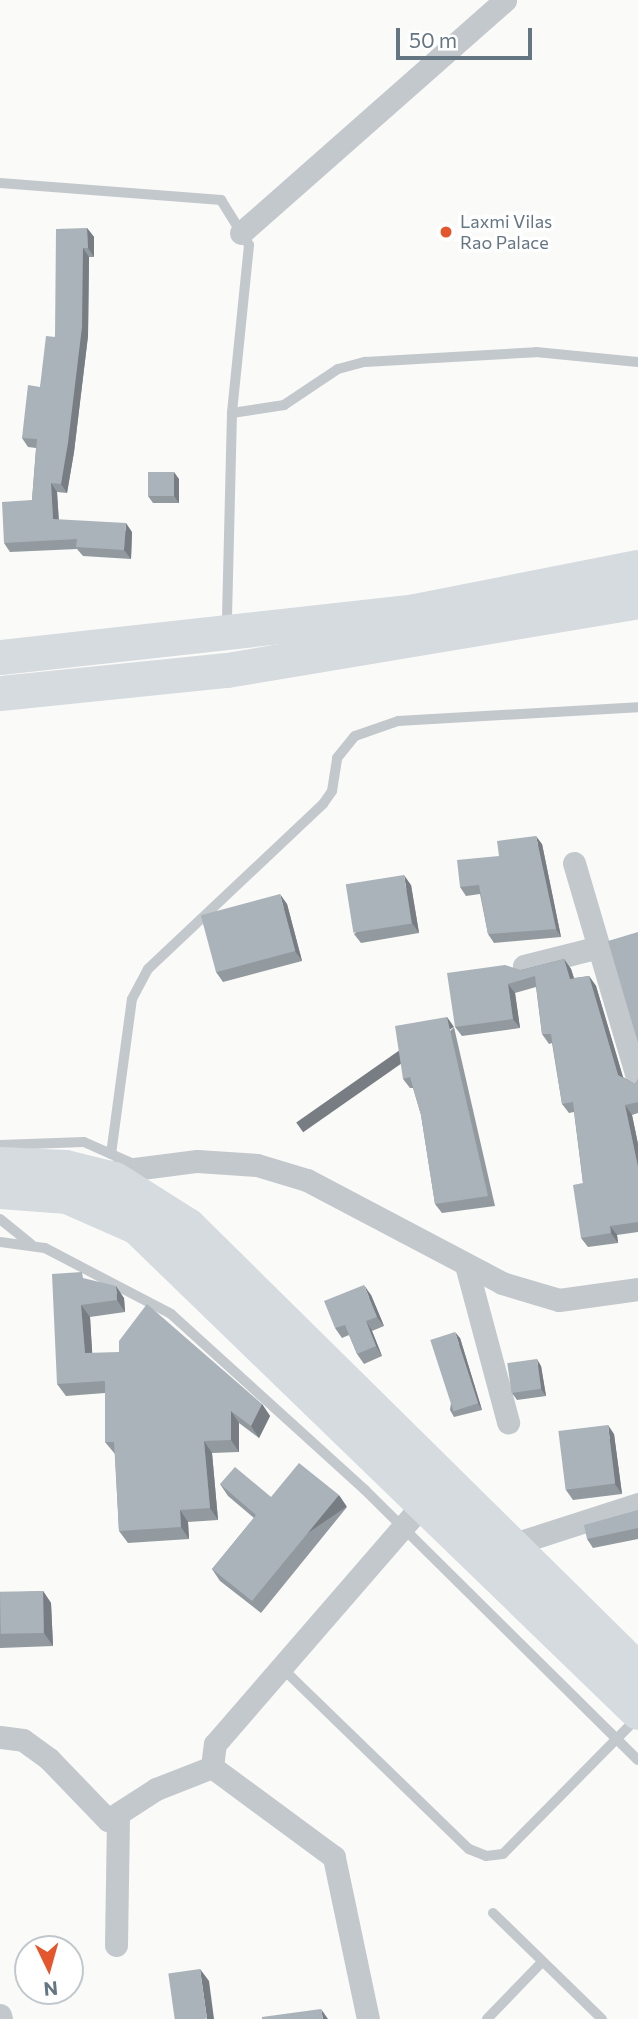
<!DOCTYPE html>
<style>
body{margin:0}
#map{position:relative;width:638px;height:2019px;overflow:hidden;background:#fafaf8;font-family:Commissioner,sans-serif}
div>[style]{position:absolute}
.service>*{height:10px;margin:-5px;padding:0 5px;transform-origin:5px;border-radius:5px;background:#c3c8cc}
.minor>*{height:23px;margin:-11.5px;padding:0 11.5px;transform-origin:11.5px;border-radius:11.5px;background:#c3c8cc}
.primary>*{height:35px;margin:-17.5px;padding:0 17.5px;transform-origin:17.5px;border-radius:17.5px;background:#d6dbdf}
.trunk>*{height:37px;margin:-18.5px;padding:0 18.5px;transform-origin:18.5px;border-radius:18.5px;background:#d6dbdf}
.wall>*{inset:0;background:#929a9f}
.shaded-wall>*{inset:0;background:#777d82;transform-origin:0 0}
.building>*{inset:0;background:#aab3b9;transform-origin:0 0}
.dots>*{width:19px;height:19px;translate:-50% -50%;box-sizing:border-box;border:4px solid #fff;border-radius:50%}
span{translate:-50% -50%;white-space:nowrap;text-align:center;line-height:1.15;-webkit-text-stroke:7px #fff;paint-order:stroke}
.poi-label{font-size:18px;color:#657683}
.left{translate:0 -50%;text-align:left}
.north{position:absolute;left:14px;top:1935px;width:70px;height:70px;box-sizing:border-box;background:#fff;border:2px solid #c1c8cd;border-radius:50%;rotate:175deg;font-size:19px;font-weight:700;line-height:28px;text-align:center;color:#657683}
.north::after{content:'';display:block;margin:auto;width:24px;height:32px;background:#e4572e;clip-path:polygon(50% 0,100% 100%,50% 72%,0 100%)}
.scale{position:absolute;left:396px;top:28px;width:136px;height:32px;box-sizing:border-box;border:4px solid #657683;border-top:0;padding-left:9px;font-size:21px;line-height:24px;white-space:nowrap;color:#657683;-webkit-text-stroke:5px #fff;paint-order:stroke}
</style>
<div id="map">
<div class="service">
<div style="left:0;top:183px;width:222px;rotate:4.4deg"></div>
<div style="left:221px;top:200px;width:53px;rotate:58.1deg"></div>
<div style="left:249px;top:245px;width:169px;rotate:95.8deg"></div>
<div style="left:232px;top:413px;width:212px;rotate:91.4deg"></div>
<div style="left:232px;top:413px;width:53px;rotate:-8.7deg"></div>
<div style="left:284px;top:405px;width:65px;rotate:-33.7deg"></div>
<div style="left:338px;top:369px;width:28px;rotate:-15deg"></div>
<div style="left:365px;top:362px;width:171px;rotate:-3.3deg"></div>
<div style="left:536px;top:352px;width:102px;rotate:5.6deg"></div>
<div style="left:0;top:1145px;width:84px;rotate:-2deg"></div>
<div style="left:84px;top:1142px;width:57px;rotate:23.9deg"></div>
<div style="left:111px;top:1154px;width:156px;rotate:-82.3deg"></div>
<div style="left:132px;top:999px;width:34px;rotate:-62deg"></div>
<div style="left:148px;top:969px;width:241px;rotate:-43.3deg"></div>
<div style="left:323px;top:804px;width:16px;rotate:-55deg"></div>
<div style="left:332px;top:791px;width:33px;rotate:-81deg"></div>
<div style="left:337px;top:758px;width:28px;rotate:-51deg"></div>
<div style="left:355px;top:736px;width:46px;rotate:-19.2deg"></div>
<div style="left:398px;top:721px;width:240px;rotate:-3.3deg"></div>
<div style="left:0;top:1219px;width:40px;rotate:39deg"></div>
<div style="left:0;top:1242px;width:45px;rotate:7.6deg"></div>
<div style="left:45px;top:1248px;width:142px;rotate:27.6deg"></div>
<div style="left:171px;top:1314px;width:262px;rotate:42.2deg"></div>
<div style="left:365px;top:1490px;width:384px;rotate:44.7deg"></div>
<div style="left:281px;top:1667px;width:262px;rotate:44.1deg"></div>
<div style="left:469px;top:1849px;width:18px;rotate:22deg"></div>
<div style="left:486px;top:1856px;width:17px;rotate:-7deg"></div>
<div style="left:503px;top:1854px;width:191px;rotate:-45.4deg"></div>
<div style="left:493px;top:1913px;width:152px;rotate:44.2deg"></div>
<div style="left:487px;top:2019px;width:78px;rotate:-46deg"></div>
</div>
<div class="minor">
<div style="left:241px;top:233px;width:352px;rotate:-41.4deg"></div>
<div style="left:574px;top:863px;width:226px;rotate:73.6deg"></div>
<div style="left:524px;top:966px;width:77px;rotate:-14.2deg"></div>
<div style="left:103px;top:1173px;width:95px;rotate:-7.3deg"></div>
<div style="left:197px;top:1161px;width:60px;rotate:3.8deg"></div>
<div style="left:257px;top:1165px;width:52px;rotate:16.7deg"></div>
<div style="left:307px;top:1180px;width:221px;rotate:27.8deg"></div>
<div style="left:502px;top:1283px;width:59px;rotate:16.6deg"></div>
<div style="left:559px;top:1300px;width:80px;rotate:-7.9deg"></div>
<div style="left:466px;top:1265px;width:163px;rotate:75deg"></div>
<div style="left:511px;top:1545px;width:133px;rotate:-17.9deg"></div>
<div style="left:0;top:1737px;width:23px;rotate:7deg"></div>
<div style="left:23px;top:1740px;width:32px;rotate:36deg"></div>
<div style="left:49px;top:1759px;width:85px;rotate:46deg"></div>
<div style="left:108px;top:1820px;width:57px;rotate:-32.9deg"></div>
<div style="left:156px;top:1789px;width:60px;rotate:-21.4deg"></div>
<div style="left:116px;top:1945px;width:128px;rotate:-89.1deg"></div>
<div style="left:0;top:2015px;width:4px;rotate:76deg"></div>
<div style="left:368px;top:2019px;width:166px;rotate:-101.9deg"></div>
<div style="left:334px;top:1857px;width:152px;rotate:-143.6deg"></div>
<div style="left:212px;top:1767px;width:23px;rotate:-83deg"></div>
<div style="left:215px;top:1744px;width:319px;rotate:-49.1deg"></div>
</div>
<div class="primary">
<div style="left:0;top:657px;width:418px;rotate:-6.3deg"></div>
<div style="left:415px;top:611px;width:227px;rotate:-11.2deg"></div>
<div style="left:0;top:693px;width:228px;rotate:-5.8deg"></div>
<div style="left:227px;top:670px;width:417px;rotate:-9.5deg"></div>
</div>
<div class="trunk">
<div style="left:0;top:1165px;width:65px;rotate:2.6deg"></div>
<div style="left:65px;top:1168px;width:50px;rotate:13.8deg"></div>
<div style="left:114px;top:1180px;width:86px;rotate:32.2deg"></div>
<div style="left:187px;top:1226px;width:634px;rotate:44.62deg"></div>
<div style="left:0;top:1190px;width:67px;rotate:4.3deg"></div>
<div style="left:67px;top:1195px;width:77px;rotate:23.9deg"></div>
<div style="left:137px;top:1226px;width:697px;rotate:44.07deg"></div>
</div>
<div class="wall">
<div style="clip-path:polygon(87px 228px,94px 237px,94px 257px,89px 257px,88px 336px,74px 452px,67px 493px,57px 492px,59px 520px,132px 532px,131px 559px,83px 556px,77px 549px,10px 552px,4px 543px,32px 500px,36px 448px,28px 447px,22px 438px,40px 387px)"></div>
<div style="clip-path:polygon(179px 479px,179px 503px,153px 503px,148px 496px)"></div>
<div style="clip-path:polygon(542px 844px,561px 937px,494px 943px,488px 934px,480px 894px,466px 896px,460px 887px,499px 856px)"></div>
<div style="clip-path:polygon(411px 885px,419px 933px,361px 943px,354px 934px)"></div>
<div style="clip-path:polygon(287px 904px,302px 961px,223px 982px,216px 972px)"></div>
<div style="clip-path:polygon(564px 959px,571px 969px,574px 978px,589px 976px,596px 986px,623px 1077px,635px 1084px,638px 1079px,638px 1113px,632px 1115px,638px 1144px,638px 1232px,617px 1235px,618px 1243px,588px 1247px,581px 1238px,583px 1183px,574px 1112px,569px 1113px,562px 1104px,552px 1043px,549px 1044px,542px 1034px,536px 987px,515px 993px,520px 1028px,462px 1036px,455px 1027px,521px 970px)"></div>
<div style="clip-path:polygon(454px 1027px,495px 1206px,442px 1213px,435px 1204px,421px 1115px,413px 1088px,410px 1088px,403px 1079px)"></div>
<div style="clip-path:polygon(88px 1280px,124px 1298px,125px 1312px,90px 1317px,92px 1353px,262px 1404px,270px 1416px,259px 1438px,239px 1423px,239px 1452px,212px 1453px,218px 1520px,188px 1522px,189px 1539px,128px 1543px,119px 1531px,115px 1454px,105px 1442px,105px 1393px,66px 1396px,57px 1384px)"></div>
<div style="clip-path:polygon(371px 1295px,384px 1326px,372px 1331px,382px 1356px,364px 1364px,357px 1354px,349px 1335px,342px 1338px,335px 1328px)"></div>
<div style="clip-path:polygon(460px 1338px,482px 1410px,454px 1417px,450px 1410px)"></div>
<div style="clip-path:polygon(541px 1366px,546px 1396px,517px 1400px,512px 1393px)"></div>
<div style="clip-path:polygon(614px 1434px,622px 1494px,573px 1500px,566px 1490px)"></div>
<div style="clip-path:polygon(220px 1484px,271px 1497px,347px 1507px,261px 1613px,220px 1581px,212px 1569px,254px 1518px,228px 1496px)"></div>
<div style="clip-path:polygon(638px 1510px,638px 1539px,593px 1548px,587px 1539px)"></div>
<div style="clip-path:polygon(43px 1591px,51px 1603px,53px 1646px,0 1648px,0 1593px)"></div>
</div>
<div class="shaded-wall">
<div style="clip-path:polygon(87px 228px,94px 237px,94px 257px,88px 248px)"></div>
<div style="clip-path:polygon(83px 248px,89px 257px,88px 336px,74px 452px,67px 493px,61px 484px)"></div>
<div style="clip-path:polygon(174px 472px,179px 479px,179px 503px,174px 496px)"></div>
<div style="clip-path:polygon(51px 483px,57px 492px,59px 528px,53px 519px)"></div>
<div style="clip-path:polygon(126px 523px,132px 532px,131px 559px,124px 550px)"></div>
<div style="clip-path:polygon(536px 836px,542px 844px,561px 937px,556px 929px)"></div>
<div style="clip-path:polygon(404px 875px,411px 885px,419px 933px,412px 923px)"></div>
<div style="clip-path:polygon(280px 894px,287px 904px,302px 961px,295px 951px)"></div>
<div style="clip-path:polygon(564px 959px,571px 969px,577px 988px,570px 979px)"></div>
<div style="clip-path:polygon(589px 976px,596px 986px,625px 1084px,618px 1075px)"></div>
<div style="clip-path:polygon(508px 984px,515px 993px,520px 1028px,513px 1019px)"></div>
<div style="left:447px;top:1017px;width:12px;height:184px;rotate:55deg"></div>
<div style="clip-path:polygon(625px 1105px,632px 1115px,638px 1144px,638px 1167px)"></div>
<div style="clip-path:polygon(610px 1226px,617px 1235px,618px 1243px,611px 1233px)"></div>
<div style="clip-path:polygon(364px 1285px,371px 1295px,384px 1326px,377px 1317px)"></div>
<div style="clip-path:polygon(116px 1286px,124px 1298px,125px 1312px,117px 1300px)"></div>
<div style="clip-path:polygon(81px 1305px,90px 1317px,93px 1365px,85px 1353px)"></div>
<div style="clip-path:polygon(366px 1321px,372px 1331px,382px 1356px,376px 1346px)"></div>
<div style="clip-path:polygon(455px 1332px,460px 1338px,482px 1410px,478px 1403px)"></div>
<div style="clip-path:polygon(537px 1359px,541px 1366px,546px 1396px,541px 1389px)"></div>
<div style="clip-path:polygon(262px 1404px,270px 1416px,259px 1438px,251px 1426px)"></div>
<div style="clip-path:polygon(231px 1411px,239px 1423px,239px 1452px,231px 1440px)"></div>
<div style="clip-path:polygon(608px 1425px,614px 1434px,622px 1494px,615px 1484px)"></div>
<div style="clip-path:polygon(204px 1441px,212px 1453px,218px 1520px,210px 1508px)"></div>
<div style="left:339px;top:1495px;width:14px;height:137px;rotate:56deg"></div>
<div style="clip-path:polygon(180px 1510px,188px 1522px,189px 1539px,181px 1527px)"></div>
<div style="clip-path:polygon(43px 1591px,51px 1603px,53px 1646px,44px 1633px)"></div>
<div style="clip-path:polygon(200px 1969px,209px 1981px,214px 2019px,207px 2019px)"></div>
<div style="clip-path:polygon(321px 2009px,328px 2019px,323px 2019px)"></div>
</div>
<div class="building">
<div style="clip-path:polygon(87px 228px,88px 248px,83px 248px,82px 327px,68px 443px,61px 484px,51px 483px,53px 519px,126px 523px,124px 550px,76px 547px,77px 539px,4px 543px,2px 502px,32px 500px,37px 439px,22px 438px,28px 385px,40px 387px,46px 336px,55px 337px,56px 229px)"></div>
<div style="left:148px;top:472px;width:26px;height:24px"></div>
<div style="clip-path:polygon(536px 836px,556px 929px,488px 934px,479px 885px,460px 887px,457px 860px,499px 856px,497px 841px)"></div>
<div style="left:404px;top:875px;width:49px;height:59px;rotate:81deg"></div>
<div style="left:280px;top:894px;width:59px;height:82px;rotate:75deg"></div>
<div style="clip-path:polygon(638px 932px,638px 1043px,608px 941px)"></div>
<div style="clip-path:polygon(564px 959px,570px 979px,589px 976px,618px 1075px,635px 1084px,638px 1079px,638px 1102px,625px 1105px,638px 1167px,638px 1222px,610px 1226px,611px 1233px,581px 1238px,573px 1185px,583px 1183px,573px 1102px,562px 1104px,551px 1034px,542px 1034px,535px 976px,508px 984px,513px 1019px,455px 1027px,447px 973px,505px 965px,521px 970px)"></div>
<div style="clip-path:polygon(447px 1017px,488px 1196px,435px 1204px,421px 1115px,410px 1077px,403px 1079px,395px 1026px)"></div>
<div style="clip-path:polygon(82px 1272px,83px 1278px,116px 1286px,117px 1300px,81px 1305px,85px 1353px,119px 1352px,119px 1341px,147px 1304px,262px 1404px,251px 1426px,231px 1411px,231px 1440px,204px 1441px,210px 1508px,180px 1510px,181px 1527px,119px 1531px,114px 1442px,105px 1442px,105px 1381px,57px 1384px,52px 1274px)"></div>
<div style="clip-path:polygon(364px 1285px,377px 1317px,366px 1321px,376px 1346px,357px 1354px,345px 1325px,335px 1328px,324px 1301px)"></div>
<div style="left:455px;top:1332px;width:75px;height:26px;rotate:72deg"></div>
<div style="left:537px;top:1359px;width:30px;height:30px;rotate:82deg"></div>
<div style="left:608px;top:1425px;width:59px;height:50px;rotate:83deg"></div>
<div style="clip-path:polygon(299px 1463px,339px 1495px,252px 1601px,212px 1569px,256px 1515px,220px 1484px,235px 1467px,271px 1497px)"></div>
<div style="clip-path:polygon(638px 1510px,638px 1528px,587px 1539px,584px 1525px)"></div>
<div style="left:43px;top:1591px;width:42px;height:43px;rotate:89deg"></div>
<div style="left:200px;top:1969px;width:50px;height:32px;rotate:82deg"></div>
<div style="clip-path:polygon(321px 2009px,323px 2019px,262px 2019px,262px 2017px)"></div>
</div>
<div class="dots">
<div style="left:446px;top:232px;background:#e4572e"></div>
</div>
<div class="poi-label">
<span class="left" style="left:460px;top:232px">Laxmi Vilas<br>Rao Palace</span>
</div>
<div class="north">N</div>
<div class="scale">50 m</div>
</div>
